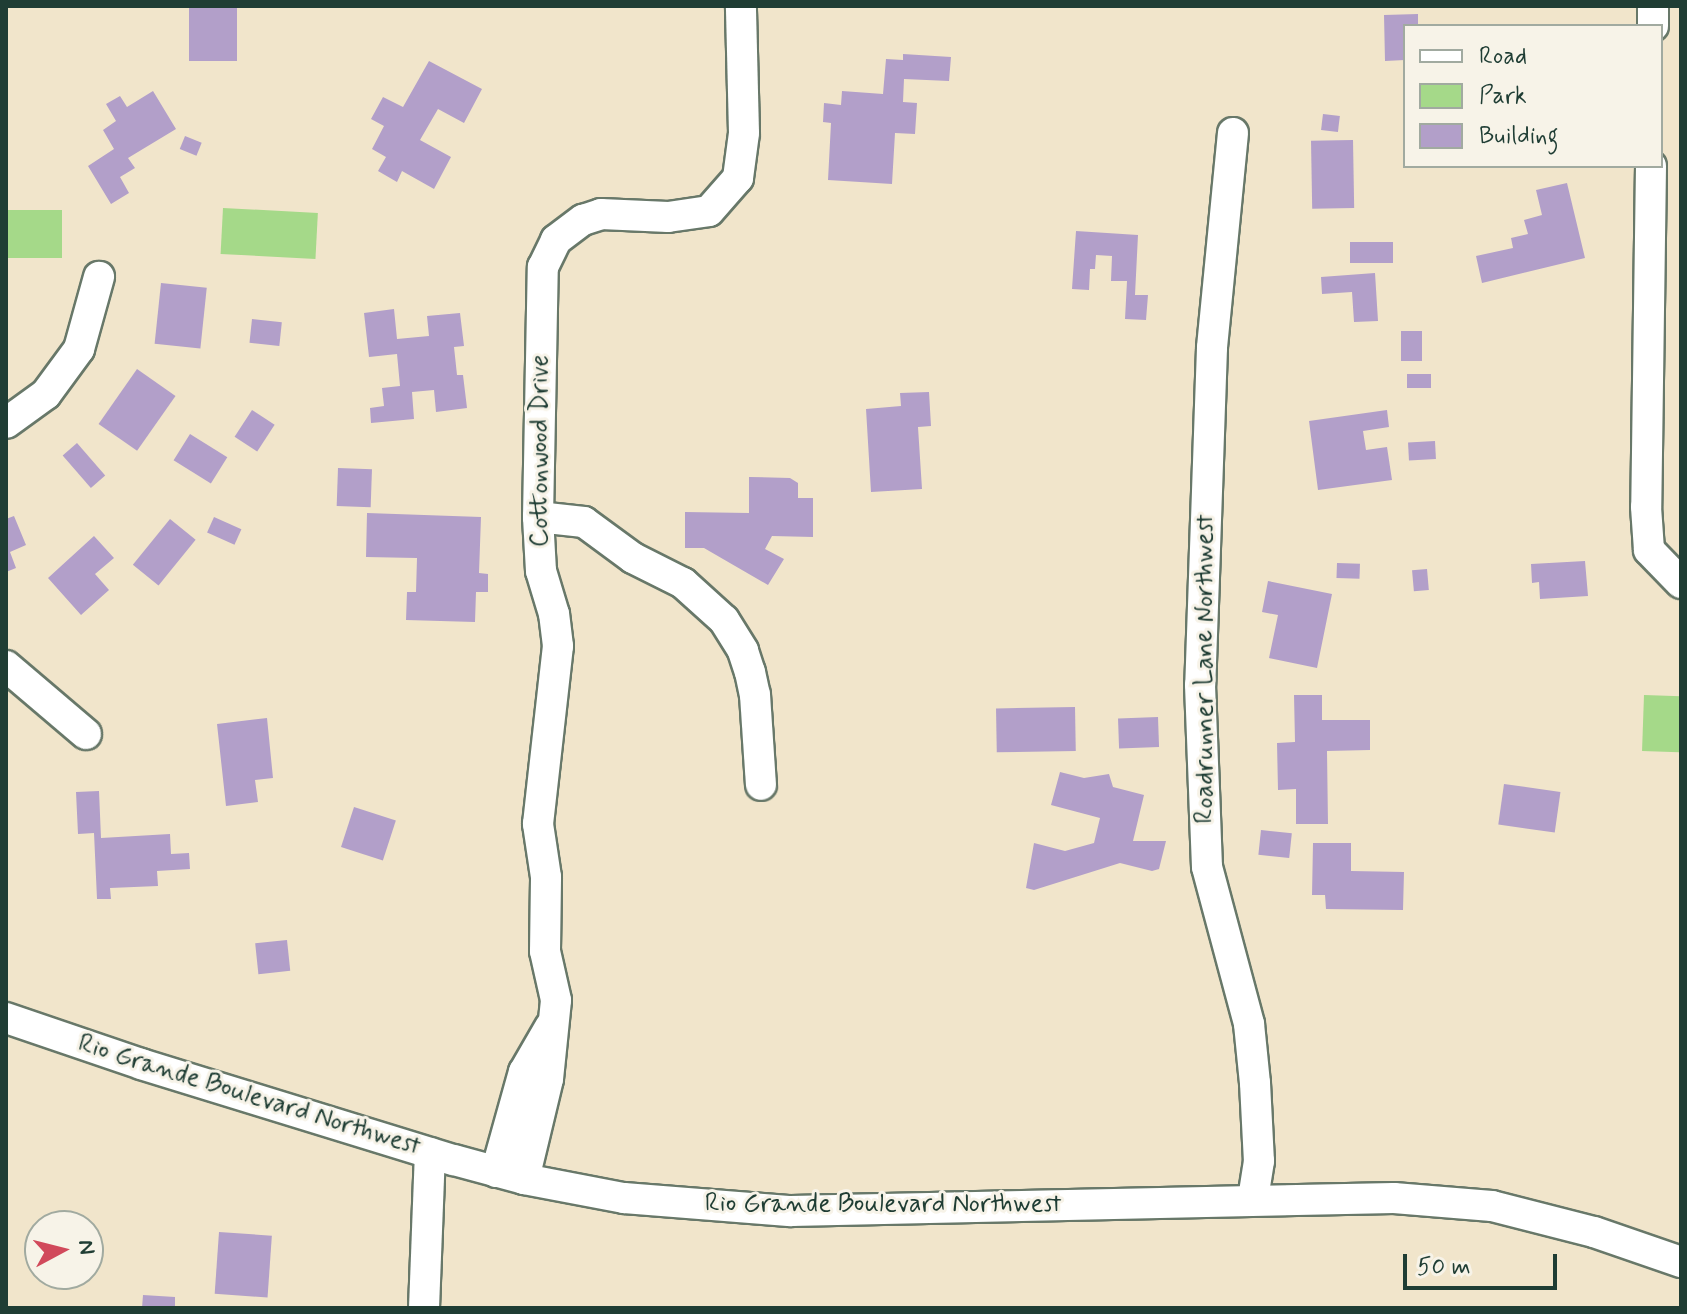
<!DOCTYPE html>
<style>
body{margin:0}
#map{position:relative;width:1687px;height:1314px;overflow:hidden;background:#f1e5cb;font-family:Mynerve,sans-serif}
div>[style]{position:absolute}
.green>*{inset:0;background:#a5d989;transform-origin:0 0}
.building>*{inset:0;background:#b29fc9;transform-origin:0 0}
.roads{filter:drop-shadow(2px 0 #687869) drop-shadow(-2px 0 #687869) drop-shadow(0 2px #687869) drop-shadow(0 -2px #687869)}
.minor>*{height:30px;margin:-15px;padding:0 15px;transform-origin:15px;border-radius:15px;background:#fff}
span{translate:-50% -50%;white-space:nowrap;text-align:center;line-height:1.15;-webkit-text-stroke:6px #f7f3e8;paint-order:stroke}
.street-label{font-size:26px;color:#1f3d34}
.frame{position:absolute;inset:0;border:8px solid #1f3d34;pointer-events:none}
.legend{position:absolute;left:1403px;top:24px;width:260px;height:144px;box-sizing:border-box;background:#f7f3e8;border:2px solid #a1aaa0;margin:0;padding:10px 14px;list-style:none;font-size:24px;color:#1f3d34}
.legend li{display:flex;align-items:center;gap:16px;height:40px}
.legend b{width:40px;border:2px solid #a1aaa0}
.north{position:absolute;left:24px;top:1210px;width:80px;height:80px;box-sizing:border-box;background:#f7f3e8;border:2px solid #a1aaa0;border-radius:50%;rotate:83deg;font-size:22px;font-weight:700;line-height:32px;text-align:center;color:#1f3d34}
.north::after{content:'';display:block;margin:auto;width:28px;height:36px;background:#d1495b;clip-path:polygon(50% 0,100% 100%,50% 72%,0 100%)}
.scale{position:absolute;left:1403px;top:1254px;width:154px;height:36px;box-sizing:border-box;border:4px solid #1f3d34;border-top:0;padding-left:10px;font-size:24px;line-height:28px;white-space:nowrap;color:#1f3d34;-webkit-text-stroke:6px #f7f3e8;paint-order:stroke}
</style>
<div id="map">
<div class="green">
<div style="left:223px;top:208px;width:95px;height:46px;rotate:3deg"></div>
<div style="left:6px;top:210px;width:56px;height:48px"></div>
<div style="left:1644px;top:695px;width:37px;height:56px;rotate:2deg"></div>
</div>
<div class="building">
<div style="left:189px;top:6px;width:48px;height:55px"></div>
<div style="clip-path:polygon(1418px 14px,1418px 26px,1405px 26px,1405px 60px,1385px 61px,1384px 15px)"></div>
<div style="clip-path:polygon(903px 54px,951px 57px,949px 81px,904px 79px,903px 102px,917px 103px,915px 134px,895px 133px,892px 184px,828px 180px,831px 123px,823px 122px,824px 103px,841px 105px,842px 91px,883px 94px,886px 59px,903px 60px)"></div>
<div style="clip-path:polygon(429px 61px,482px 89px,464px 123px,438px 109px,420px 140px,451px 157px,434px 189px,402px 171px,397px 182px,378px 171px,386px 157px,372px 149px,384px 126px,371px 119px,383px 97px,403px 107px)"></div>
<div style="clip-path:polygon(153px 91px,176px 129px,128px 158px,135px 168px,120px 177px,129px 193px,111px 204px,88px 166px,114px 149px,103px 130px,116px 121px,106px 104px,120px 96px,127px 107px)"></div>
<div style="left:1323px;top:114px;width:17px;height:16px;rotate:7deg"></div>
<div style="left:185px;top:136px;width:18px;height:14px;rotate:22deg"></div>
<div style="left:1353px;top:140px;width:68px;height:42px;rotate:89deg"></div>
<div style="clip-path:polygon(1567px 183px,1585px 258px,1482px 283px,1476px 256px,1513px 248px,1511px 238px,1528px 234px,1524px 220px,1542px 215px,1536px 190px)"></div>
<div style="clip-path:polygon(1076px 231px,1138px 235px,1135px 295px,1148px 295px,1146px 320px,1125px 319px,1127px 281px,1111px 281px,1112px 256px,1096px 255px,1095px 269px,1090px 269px,1089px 290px,1072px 289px)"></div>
<div style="left:1350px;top:242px;width:43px;height:21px"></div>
<div style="clip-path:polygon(1375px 273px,1378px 321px,1354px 322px,1352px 292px,1322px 294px,1321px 277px)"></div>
<div style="left:161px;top:283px;width:46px;height:61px;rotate:6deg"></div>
<div style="clip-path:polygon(394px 309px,397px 339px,429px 336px,427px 316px,460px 313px,464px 346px,454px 347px,457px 375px,463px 375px,467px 408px,436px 412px,434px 390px,412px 392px,414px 419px,371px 423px,370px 408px,384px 406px,382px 388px,400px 386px,397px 354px,369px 357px,364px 313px)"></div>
<div style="left:252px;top:319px;width:30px;height:24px;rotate:6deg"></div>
<div style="left:1401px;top:331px;width:21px;height:30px"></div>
<div style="left:137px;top:369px;width:47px;height:67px;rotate:35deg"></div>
<div style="left:1407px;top:374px;width:24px;height:14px"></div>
<div style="clip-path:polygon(929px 392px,931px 426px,918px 427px,922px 489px,871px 492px,866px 409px,901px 406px,900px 393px)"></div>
<div style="left:252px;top:410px;width:27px;height:32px;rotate:33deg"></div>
<div style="clip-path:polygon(1387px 410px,1389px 427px,1363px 431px,1366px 450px,1387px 447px,1392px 480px,1318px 490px,1309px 421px)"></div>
<div style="left:190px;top:434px;width:44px;height:31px;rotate:32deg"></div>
<div style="left:1435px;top:441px;width:18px;height:27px;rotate:87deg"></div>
<div style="left:77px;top:443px;width:43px;height:19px;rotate:49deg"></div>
<div style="left:338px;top:468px;width:34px;height:38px;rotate:2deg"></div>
<div style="clip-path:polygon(749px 477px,790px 478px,798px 483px,798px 498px,813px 498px,813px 537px,772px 536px,765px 549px,784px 559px,768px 585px,704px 548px,685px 548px,685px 512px,749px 513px)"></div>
<div style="clip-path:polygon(367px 513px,481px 517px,479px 573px,488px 574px,488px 592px,476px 592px,475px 622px,406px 620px,407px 592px,416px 592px,417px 558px,366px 557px)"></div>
<div style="clip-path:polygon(14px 516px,26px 545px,10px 552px,16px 568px,6px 572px,6px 519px)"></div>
<div style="left:214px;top:517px;width:30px;height:17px;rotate:24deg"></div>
<div style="left:170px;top:519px;width:33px;height:59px;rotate:39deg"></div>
<div style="clip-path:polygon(94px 536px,114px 558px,95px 574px,109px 590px,81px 615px,48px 578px)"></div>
<div style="clip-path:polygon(1585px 561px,1588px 596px,1540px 599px,1539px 582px,1532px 583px,1531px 564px)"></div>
<div style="left:1337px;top:563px;width:23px;height:15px;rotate:2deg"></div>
<div style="left:1427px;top:569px;width:21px;height:15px;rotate:85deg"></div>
<div style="clip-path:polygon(1268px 581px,1332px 594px,1317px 668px,1269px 658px,1278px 615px,1262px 612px)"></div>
<div style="clip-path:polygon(1294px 695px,1322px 695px,1322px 720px,1370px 720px,1370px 750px,1327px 751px,1328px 824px,1296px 824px,1296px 789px,1278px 790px,1277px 743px,1295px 742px)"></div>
<div style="left:1075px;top:707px;width:44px;height:79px;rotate:89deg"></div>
<div style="left:1158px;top:717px;width:30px;height:40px;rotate:88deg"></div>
<div style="clip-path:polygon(267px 718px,273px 778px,255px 780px,258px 802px,226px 806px,217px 724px)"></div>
<div style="clip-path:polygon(1060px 772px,1084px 778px,1109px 774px,1113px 787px,1144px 795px,1133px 841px,1166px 841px,1159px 869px,1152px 871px,1120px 863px,1034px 890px,1026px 888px,1034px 843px,1065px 851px,1094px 843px,1100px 818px,1051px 805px)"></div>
<div style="left:1504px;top:784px;width:57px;height:41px;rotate:8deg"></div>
<div style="clip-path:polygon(99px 791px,101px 838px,170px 834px,171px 854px,189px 853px,190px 869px,157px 871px,158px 886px,110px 888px,111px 899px,97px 899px,94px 833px,78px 834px,76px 792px)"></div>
<div style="left:354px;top:807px;width:44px;height:42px;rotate:18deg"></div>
<div style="left:1261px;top:830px;width:31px;height:25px;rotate:6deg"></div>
<div style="clip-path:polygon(1313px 843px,1351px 843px,1351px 871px,1404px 872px,1403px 910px,1326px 909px,1325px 895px,1312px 895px)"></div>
<div style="left:287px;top:940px;width:31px;height:32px;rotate:84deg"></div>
<div style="left:219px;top:1232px;width:53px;height:62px;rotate:4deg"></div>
<div style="clip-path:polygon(143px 1295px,175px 1297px,175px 1308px,142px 1308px)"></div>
</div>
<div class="roads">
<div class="minor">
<div style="left:1653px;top:26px;width:20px;rotate:-90deg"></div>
<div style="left:1233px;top:133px;width:216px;rotate:95.6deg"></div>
<div style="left:1212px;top:348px;width:337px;rotate:92deg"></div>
<div style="left:1200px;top:685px;width:182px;rotate:87.8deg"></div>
<div style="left:1207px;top:867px;width:163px;rotate:75deg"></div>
<div style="left:1249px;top:1024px;width:59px;rotate:84.2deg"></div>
<div style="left:1255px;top:1083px;width:78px;rotate:87.1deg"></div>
<div style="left:1259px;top:1161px;width:39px;rotate:99deg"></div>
<div style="left:1651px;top:166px;width:341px;rotate:90.8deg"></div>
<div style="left:1646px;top:507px;width:43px;rotate:86deg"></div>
<div style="left:1649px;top:550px;width:46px;rotate:45.9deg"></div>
<div style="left:6px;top:423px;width:49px;rotate:-35.9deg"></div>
<div style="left:46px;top:394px;width:56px;rotate:-53.7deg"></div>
<div style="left:79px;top:349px;width:75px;rotate:-74.5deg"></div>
<div style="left:538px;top:517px;width:46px;rotate:6.2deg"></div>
<div style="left:584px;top:522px;width:61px;rotate:36.3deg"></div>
<div style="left:633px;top:558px;width:56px;rotate:26.6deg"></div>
<div style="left:683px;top:583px;width:55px;rotate:42.1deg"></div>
<div style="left:724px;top:620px;width:36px;rotate:58deg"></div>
<div style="left:743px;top:651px;width:22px;rotate:72deg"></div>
<div style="left:750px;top:672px;width:24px;rotate:78deg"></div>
<div style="left:755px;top:695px;width:90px;rotate:86.2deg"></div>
<div style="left:6px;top:666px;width:105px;rotate:40.4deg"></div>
<div style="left:6px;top:1018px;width:143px;rotate:18.8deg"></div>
<div style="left:141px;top:1064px;width:327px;rotate:17.1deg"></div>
<div style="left:454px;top:1160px;width:73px;rotate:15.2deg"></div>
<div style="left:524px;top:1179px;width:102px;rotate:10.8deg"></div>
<div style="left:624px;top:1198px;width:168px;rotate:4.5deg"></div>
<div style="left:791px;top:1211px;width:603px;rotate:-1.24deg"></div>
<div style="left:1394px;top:1198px;width:98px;rotate:4.7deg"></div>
<div style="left:1492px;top:1206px;width:105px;rotate:14.3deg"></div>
<div style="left:1594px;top:1232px;width:92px;rotate:19deg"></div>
<div style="left:496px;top:1172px;width:104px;rotate:-74.4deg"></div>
<div style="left:524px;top:1072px;width:52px;rotate:-60deg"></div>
<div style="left:524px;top:1179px;width:103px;rotate:-76.5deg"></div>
<div style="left:548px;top:1079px;width:79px;rotate:-84.2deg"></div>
<div style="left:556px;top:1000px;width:50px;rotate:-102.7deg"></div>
<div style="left:545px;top:951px;width:74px;rotate:-89.2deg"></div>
<div style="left:546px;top:877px;width:54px;rotate:-98.6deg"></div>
<div style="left:538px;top:824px;width:179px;rotate:-83.6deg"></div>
<div style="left:558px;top:646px;width:32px;rotate:-97deg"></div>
<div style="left:554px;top:614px;width:45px;rotate:-106.8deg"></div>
<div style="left:541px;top:571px;width:54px;rotate:-93.2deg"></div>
<div style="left:538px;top:517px;width:250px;rotate:-88.9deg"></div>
<div style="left:543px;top:267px;width:30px;rotate:-64deg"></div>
<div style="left:556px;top:240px;width:34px;rotate:-37deg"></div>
<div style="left:583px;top:220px;width:19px;rotate:-18deg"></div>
<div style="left:601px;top:214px;width:67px;rotate:2.6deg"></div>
<div style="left:668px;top:217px;width:41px;rotate:-8.3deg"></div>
<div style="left:709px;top:211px;width:44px;rotate:-48.7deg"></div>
<div style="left:738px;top:178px;width:45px;rotate:-82.4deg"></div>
<div style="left:744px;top:133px;width:127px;rotate:-91.4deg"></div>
<div style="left:424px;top:1308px;width:155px;rotate:-87.8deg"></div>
</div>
</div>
<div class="street-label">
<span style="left:541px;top:451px;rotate:-90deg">Cottonwood Drive</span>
<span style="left:1206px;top:669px;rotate:-90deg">Roadrunner Lane Northwest</span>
<span style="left:249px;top:1096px;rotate:17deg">Rio Grande Boulevard Northwest</span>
<span style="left:883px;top:1205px">Rio Grande Boulevard Northwest</span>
</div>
<div class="frame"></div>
<ul class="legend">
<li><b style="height:10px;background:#fff"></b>Road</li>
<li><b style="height:22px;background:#a5d989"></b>Park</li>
<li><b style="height:22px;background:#b29fc9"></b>Building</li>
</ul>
<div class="north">N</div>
<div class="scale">50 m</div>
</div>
